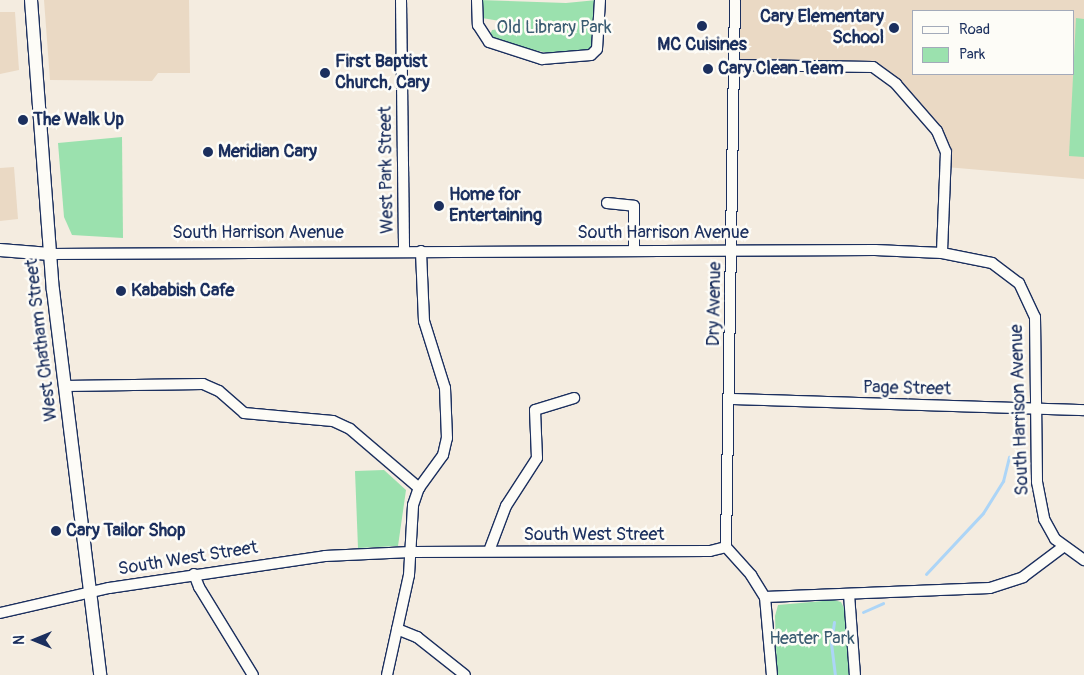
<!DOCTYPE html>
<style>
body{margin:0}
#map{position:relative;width:1084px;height:675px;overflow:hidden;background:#f4ece0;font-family:Pangolin,sans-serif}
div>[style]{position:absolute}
.built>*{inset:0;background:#ead9c4}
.green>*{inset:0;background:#9be1ae}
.stream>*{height:3px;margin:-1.5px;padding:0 1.5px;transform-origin:1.5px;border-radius:1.5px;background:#acd5f7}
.roads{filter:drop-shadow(1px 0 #1b2f5e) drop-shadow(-1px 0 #1b2f5e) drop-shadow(0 1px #1b2f5e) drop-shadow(0 -1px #1b2f5e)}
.minor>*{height:10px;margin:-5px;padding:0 5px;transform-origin:5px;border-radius:5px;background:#fdfcf7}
.major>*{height:12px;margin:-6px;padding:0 6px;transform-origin:6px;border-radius:6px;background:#fdfcf7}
.dots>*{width:14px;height:14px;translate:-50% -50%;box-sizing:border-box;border:2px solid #fdfcf7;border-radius:50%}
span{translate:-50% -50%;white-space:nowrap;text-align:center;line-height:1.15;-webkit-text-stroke:5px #fdfcf7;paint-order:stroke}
.poi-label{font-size:18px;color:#1b2f5e;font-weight:700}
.right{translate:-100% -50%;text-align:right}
.left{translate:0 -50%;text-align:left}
.park-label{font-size:18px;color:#3b5c72}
.street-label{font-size:18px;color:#1b2f5e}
.legend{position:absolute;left:912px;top:10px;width:162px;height:65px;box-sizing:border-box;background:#fdfcf7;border:1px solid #a3aaba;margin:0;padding:6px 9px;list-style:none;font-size:15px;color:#1b2f5e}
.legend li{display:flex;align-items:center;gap:10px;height:25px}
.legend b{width:25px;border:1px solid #a3aaba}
.north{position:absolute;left:10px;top:615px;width:50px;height:50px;-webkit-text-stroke:4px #fdfcf7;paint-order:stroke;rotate:270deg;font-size:14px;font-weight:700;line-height:20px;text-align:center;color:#1b2f5e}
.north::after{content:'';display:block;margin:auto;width:18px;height:22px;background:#1b2f5e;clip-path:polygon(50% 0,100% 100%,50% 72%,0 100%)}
</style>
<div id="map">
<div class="built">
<div style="clip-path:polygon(44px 0,189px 0,190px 73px,158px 73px,152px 81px,50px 80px)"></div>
<div style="clip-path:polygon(evenodd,735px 0,1084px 0,1084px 179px,946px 167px,944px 146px,877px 70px,734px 65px,735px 0,913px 11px,1073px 11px,1073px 74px,913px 74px,913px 11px)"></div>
<div style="clip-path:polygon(0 12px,15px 12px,19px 70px,0 74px)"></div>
<div style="clip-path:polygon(14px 167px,18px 219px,0 221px,0 168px)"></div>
</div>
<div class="green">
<div style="clip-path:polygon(479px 0,566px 3px,597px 0,597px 42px,590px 51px,553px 54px,496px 42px,490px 35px,492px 30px,500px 29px,500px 21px,482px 18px)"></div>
<div style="clip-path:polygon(1076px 18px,1084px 19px,1084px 157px,1069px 156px)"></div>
<div style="clip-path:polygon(122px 137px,123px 238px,72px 235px,64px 217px,58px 143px)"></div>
<div style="clip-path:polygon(384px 470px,406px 490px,398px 546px,358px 548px,355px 471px)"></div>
<div style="clip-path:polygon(834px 600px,841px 602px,845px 610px,849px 675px,777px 675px,775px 616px,778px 605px)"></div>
</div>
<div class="stream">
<div style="left:926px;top:574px;width:83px;rotate:-46.9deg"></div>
<div style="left:983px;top:513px;width:38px;rotate:-58deg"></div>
<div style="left:1003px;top:481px;width:25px;rotate:-76deg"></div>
<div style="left:863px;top:612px;width:22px;rotate:-24deg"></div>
<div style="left:834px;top:622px;width:21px;rotate:98deg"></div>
<div style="left:831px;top:643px;width:32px;rotate:83deg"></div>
</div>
<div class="roads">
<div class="minor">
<div style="left:401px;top:0;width:251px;rotate:89.3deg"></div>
<div style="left:477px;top:0;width:25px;rotate:88deg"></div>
<div style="left:478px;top:25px;width:20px;rotate:57deg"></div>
<div style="left:489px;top:42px;width:56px;rotate:17.8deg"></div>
<div style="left:542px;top:59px;width:49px;rotate:-4.7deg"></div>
<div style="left:591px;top:55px;width:8px;rotate:-45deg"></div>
<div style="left:597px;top:49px;width:49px;rotate:-86.5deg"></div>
<div style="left:734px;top:65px;width:139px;rotate:0.8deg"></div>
<div style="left:873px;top:67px;width:29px;rotate:36deg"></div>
<div style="left:896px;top:84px;width:62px;rotate:48.9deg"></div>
<div style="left:937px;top:131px;width:23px;rotate:67deg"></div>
<div style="left:946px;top:152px;width:101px;rotate:92.3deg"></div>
<div style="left:607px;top:203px;width:27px;rotate:6deg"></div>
<div style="left:634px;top:206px;width:44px;rotate:90deg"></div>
<div style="left:50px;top:254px;width:825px;rotate:-0.28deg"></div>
<div style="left:875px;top:250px;width:67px;rotate:2.6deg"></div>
<div style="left:942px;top:253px;width:51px;rotate:11.3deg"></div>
<div style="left:992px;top:263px;width:34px;rotate:37deg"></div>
<div style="left:1019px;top:283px;width:38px;rotate:65deg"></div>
<div style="left:1035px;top:317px;width:165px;rotate:89.3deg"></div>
<div style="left:1037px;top:482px;width:38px;rotate:79deg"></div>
<div style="left:1044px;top:519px;width:23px;rotate:61deg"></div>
<div style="left:1055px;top:539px;width:36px;rotate:36deg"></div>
<div style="left:65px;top:386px;width:138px;rotate:-0.8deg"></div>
<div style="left:203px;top:384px;width:17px;rotate:24deg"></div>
<div style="left:219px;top:391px;width:33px;rotate:41deg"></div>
<div style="left:244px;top:413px;width:89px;rotate:5.1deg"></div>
<div style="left:333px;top:421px;width:19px;rotate:25deg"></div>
<div style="left:350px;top:429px;width:91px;rotate:40.5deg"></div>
<div style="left:730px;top:399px;width:354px;rotate:1.8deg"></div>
<div style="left:726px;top:547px;width:547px;rotate:-89.06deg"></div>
<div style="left:726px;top:547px;width:38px;rotate:48deg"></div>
<div style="left:751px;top:575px;width:26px;rotate:58deg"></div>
<div style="left:765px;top:597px;width:78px;rotate:84.9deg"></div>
<div style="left:489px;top:551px;width:48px;rotate:-69.3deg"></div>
<div style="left:506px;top:506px;width:57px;rotate:-57.1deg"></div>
<div style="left:537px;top:458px;width:48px;rotate:-92.4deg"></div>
<div style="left:535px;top:410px;width:41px;rotate:-17.1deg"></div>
<div style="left:194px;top:574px;width:14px;rotate:69deg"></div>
<div style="left:199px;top:587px;width:103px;rotate:58.5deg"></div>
<div style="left:849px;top:594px;width:81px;rotate:85.8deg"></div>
<div style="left:765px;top:597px;width:225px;rotate:-2.3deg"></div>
<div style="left:990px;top:588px;width:35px;rotate:-18deg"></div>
<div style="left:1023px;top:577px;width:50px;rotate:-36.9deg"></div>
<div style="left:0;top:613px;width:112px;rotate:-12.9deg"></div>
<div style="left:109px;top:588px;width:218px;rotate:-8.4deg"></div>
<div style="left:325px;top:556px;width:86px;rotate:-2.7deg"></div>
<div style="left:411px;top:552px;width:299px;rotate:-0.2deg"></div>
<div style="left:710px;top:551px;width:16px;rotate:-14deg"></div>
<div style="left:397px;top:629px;width:22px;rotate:22deg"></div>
<div style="left:417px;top:637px;width:61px;rotate:38.4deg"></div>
<div style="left:387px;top:675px;width:102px;rotate:-77.6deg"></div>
<div style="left:409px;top:575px;width:70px;rotate:-86.7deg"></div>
<div style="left:413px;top:505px;width:18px;rotate:-71deg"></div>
<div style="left:419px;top:488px;width:41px;rotate:-54deg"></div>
<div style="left:443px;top:455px;width:17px;rotate:-77deg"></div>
<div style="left:447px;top:438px;width:50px;rotate:-92.3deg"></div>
<div style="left:445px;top:388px;width:70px;rotate:-107.4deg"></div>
<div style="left:424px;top:321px;width:70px;rotate:-92.5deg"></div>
</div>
<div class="major">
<div style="left:31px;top:0;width:291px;rotate:85.7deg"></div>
<div style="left:53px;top:290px;width:388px;rotate:83deg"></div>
<div style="left:0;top:250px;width:50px;rotate:4.6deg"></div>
</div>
</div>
<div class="dots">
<div style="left:702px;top:26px;background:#1b2f5e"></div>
<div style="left:894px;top:28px;background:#1b2f5e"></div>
<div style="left:708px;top:69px;background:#1b2f5e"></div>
<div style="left:325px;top:73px;background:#1b2f5e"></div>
<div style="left:23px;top:120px;background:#1b2f5e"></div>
<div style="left:208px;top:152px;background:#1b2f5e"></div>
<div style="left:439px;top:206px;background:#1b2f5e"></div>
<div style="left:121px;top:291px;background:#1b2f5e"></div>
<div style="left:56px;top:531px;background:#1b2f5e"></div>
</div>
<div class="poi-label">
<span class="right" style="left:884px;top:28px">Cary Elementary<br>School</span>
<span style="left:702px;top:45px">MC Cuisines</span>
<span class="left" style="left:335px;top:73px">First Baptist<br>Church, Cary</span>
<span class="left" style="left:718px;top:69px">Cary Clean Team</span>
<span class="left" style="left:33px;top:120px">The Walk Up</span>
<span class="left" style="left:218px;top:152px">Meridian Cary</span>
<span class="left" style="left:449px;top:206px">Home for<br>Entertaining</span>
<span class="left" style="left:131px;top:291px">Kababish Cafe</span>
<span class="left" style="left:66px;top:531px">Cary Tailor Shop</span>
</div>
<div class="park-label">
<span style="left:554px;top:28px">Old Library Park</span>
<span style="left:812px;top:639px">Heater Park</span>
</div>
<div class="street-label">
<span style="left:387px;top:170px;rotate:-91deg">West Park Street</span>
<span style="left:258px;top:233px">South Harrison Avenue</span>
<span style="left:663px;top:233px">South Harrison Avenue</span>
<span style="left:715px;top:304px;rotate:-89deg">Dry Avenue</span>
<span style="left:42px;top:340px;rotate:-97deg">West Chatham Street</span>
<span style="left:907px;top:389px;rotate:1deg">Page Street</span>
<span style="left:1020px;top:410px;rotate:-92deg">South Harrison Avenue</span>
<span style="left:594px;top:535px">South West Street</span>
<span style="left:188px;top:559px;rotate:-9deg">South West Street</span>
</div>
<ul class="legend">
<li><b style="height:6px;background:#fdfcf7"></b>Road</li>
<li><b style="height:14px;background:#9be1ae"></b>Park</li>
</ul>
<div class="north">N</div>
</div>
